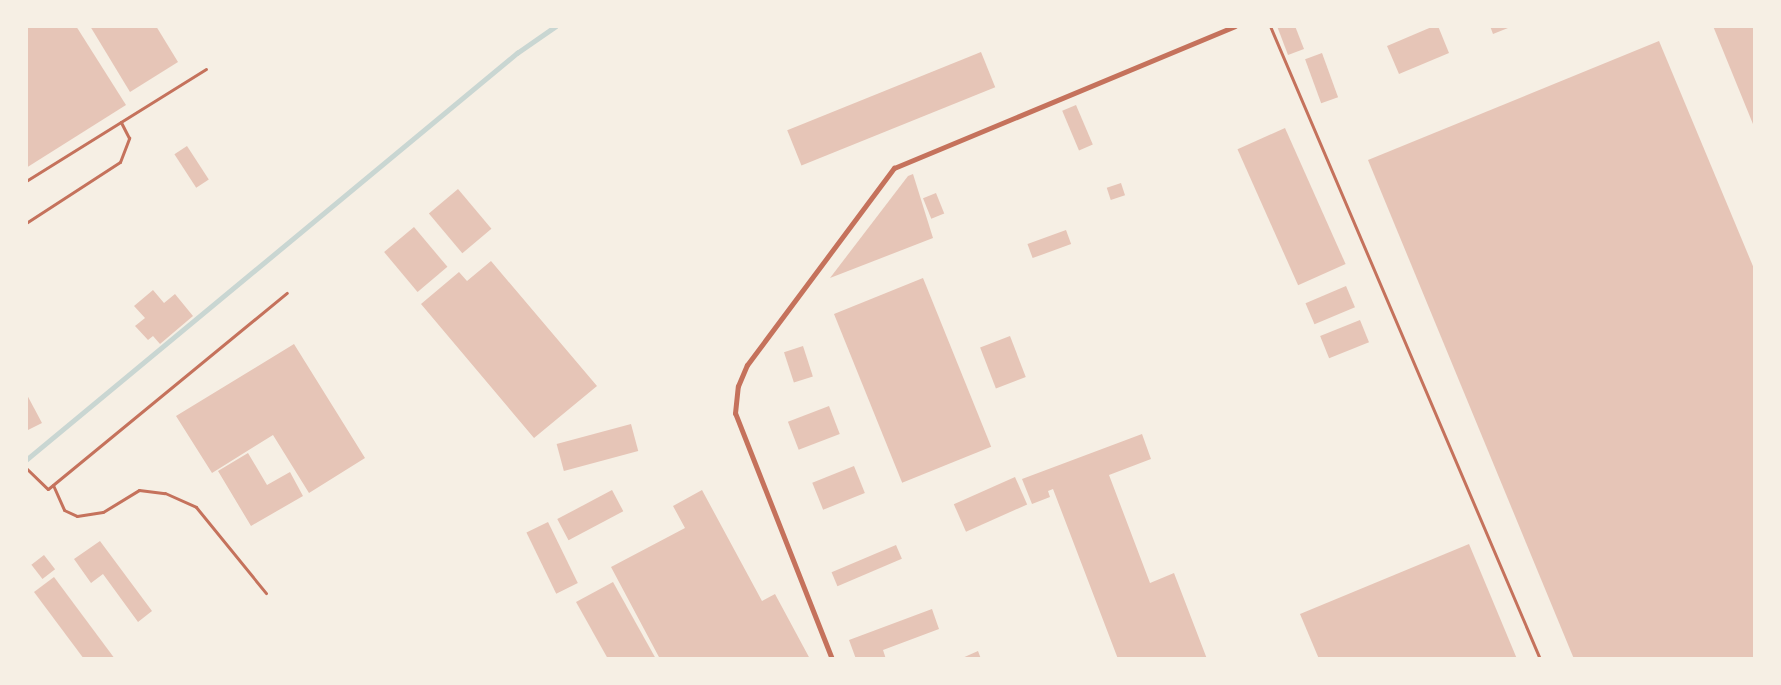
<!DOCTYPE html>
<style>
body{margin:0}
#map{position:relative;width:1781px;height:685px;overflow:hidden;background:#f6efe4;font-family:"Roboto Serif",serif}
div>[style]{position:absolute}
.stream>*{height:4.5px;margin:-2.25px;padding:0 2.25px;transform-origin:2.25px;border-radius:2.25px;background:#c9d6d2}
.building>*{inset:0;background:#e6c5b7;transform-origin:0 0}
.service>*{height:3px;margin:-1.5px;padding:0 1.5px;transform-origin:1.5px;border-radius:1.5px;background:#c5725c}
.minor>*{height:5px;margin:-2.5px;padding:0 2.5px;transform-origin:2.5px;border-radius:2.5px;background:#c5725c}
span{translate:-50% -50%;white-space:nowrap;text-align:center;line-height:1.15;-webkit-text-stroke:4.5px #f6efe4;paint-order:stroke}
.frame{position:absolute;inset:0;border:28px solid #f6efe4;pointer-events:none}
</style>
<div id="map">
<div class="stream">
<div style="left:26px;top:460px;width:638px;rotate:-39.66deg"></div>
<div style="left:517px;top:53px;width:47px;rotate:-34.7deg"></div>
</div>
<div class="building">
<div style="clip-path:polygon(26px 26px,76px 26px,126px 105px,26px 168px)"></div>
<div style="clip-path:polygon(90px 26px,156px 26px,178px 62px,130px 92px)"></div>
<div style="clip-path:polygon(1277px 26px,1295px 26px,1304px 49px,1288px 55px)"></div>
<div style="clip-path:polygon(1434px 26px,1438px 26px,1449px 53px,1399px 74px,1387px 46px)"></div>
<div style="clip-path:polygon(1490px 26px,1513px 26px,1493px 34px)"></div>
<div style="clip-path:polygon(1713px 26px,1755px 26px,1755px 129px)"></div>
<div style="clip-path:polygon(1659px 41px,1755px 271px,1753px 659px,1574px 659px,1368px 160px)"></div>
<div style="left:981px;top:52px;width:38px;height:209px;rotate:68deg"></div>
<div style="left:1322px;top:53px;width:47px;height:18px;rotate:70deg"></div>
<div style="left:1076px;top:105px;width:43px;height:15px;rotate:67deg"></div>
<div style="left:1285px;top:128px;width:149px;height:52px;rotate:66deg"></div>
<div style="left:187px;top:146px;width:40px;height:15px;rotate:57deg"></div>
<div style="clip-path:polygon(913px 174px,933px 238px,830px 278px,908px 176px)"></div>
<div style="left:1121px;top:183px;width:13px;height:15px;rotate:72deg"></div>
<div style="left:458px;top:189px;width:52px;height:38px;rotate:50deg"></div>
<div style="left:936px;top:193px;width:22px;height:14px;rotate:68deg"></div>
<div style="left:414px;top:227px;width:52px;height:39px;rotate:50deg"></div>
<div style="left:1066px;top:230px;width:15px;height:41px;rotate:70deg"></div>
<div style="clip-path:polygon(491px 261px,597px 386px,534px 438px,421px 304px,459px 272px,467px 281px)"></div>
<div style="left:923px;top:278px;width:182px;height:96px;rotate:68deg"></div>
<div style="left:1346px;top:286px;width:23px;height:44px;rotate:67deg"></div>
<div style="clip-path:polygon(153px 290px,164px 303px,175px 294px,193px 316px,160px 344px,153px 336px,148px 340px,135px 326px,145px 318px,134px 306px)"></div>
<div style="left:1360px;top:320px;width:24px;height:43px;rotate:68deg"></div>
<div style="left:1010px;top:336px;width:44px;height:32px;rotate:69deg"></div>
<div style="clip-path:polygon(294px 344px,365px 458px,309px 493px,273px 435px,212px 473px,176px 416px)"></div>
<div style="left:803px;top:346px;width:32px;height:20px;rotate:72deg"></div>
<div style="clip-path:polygon(26px 393px,42px 423px,26px 431px)"></div>
<div style="left:829px;top:406px;width:30px;height:44px;rotate:69deg"></div>
<div style="left:631px;top:424px;width:28px;height:77px;rotate:75deg"></div>
<div style="clip-path:polygon(1142px 434px,1151px 459px,1109px 475px,1150px 583px,1174px 573px,1207px 659px,1118px 659px,1053px 489px,1048px 491px,1050px 497px,1032px 504px,1022px 479px)"></div>
<div style="clip-path:polygon(248px 453px,267px 485px,290px 472px,303px 496px,251px 526px,218px 471px)"></div>
<div style="left:854px;top:466px;width:29px;height:45px;rotate:68deg"></div>
<div style="left:1015px;top:477px;width:30px;height:67px;rotate:66deg"></div>
<div style="left:612px;top:490px;width:24px;height:62px;rotate:62deg"></div>
<div style="clip-path:polygon(702px 490px,762px 601px,775px 594px,810px 659px,660px 659px,611px 567px,685px 528px,673px 506px)"></div>
<div style="left:548px;top:522px;width:68px;height:24px;rotate:64deg"></div>
<div style="clip-path:polygon(100px 541px,152px 611px,138px 622px,103px 574px,91px 583px,74px 559px)"></div>
<div style="clip-path:polygon(1469px 544px,1517px 659px,1319px 659px,1300px 614px)"></div>
<div style="left:896px;top:545px;width:15px;height:70px;rotate:67deg"></div>
<div style="left:44px;top:555px;width:18px;height:16px;rotate:52deg"></div>
<div style="clip-path:polygon(54px 577px,115px 659px,84px 659px,34px 592px)"></div>
<div style="clip-path:polygon(613px 582px,656px 659px,608px 659px,576px 602px)"></div>
<div style="clip-path:polygon(932px 609px,939px 629px,883px 650px,886px 659px,856px 659px,849px 640px)"></div>
<div style="clip-path:polygon(978px 651px,981px 659px,960px 659px)"></div>
</div>
<div class="service">
<div style="left:1270px;top:26px;width:688px;rotate:66.9deg"></div>
<div style="left:26px;top:181px;width:212px;rotate:-31.9deg"></div>
<div style="left:26px;top:223px;width:112px;rotate:-33deg"></div>
<div style="left:120px;top:162px;width:26px;rotate:-69deg"></div>
<div style="left:129px;top:138px;width:18px;rotate:-117deg"></div>
<div style="left:26px;top:468px;width:30px;rotate:44deg"></div>
<div style="left:48px;top:489px;width:309px;rotate:-39.4deg"></div>
<div style="left:53px;top:485px;width:27px;rotate:66deg"></div>
<div style="left:64px;top:510px;width:14px;rotate:25deg"></div>
<div style="left:77px;top:516px;width:26px;rotate:-9deg"></div>
<div style="left:103px;top:512px;width:42px;rotate:-31.4deg"></div>
<div style="left:139px;top:490px;width:26px;rotate:7deg"></div>
<div style="left:165px;top:493px;width:34px;rotate:24deg"></div>
<div style="left:196px;top:507px;width:111px;rotate:50.9deg"></div>
</div>
<div class="minor">
<div style="left:832px;top:659px;width:264px;rotate:-111.5deg"></div>
<div style="left:735px;top:413px;width:27px;rotate:-84deg"></div>
<div style="left:738px;top:386px;width:23px;rotate:-67deg"></div>
<div style="left:747px;top:365px;width:246px;rotate:-53.3deg"></div>
<div style="left:894px;top:168px;width:369px;rotate:-22.6deg"></div>
</div>
<div class="frame"></div>
</div>
